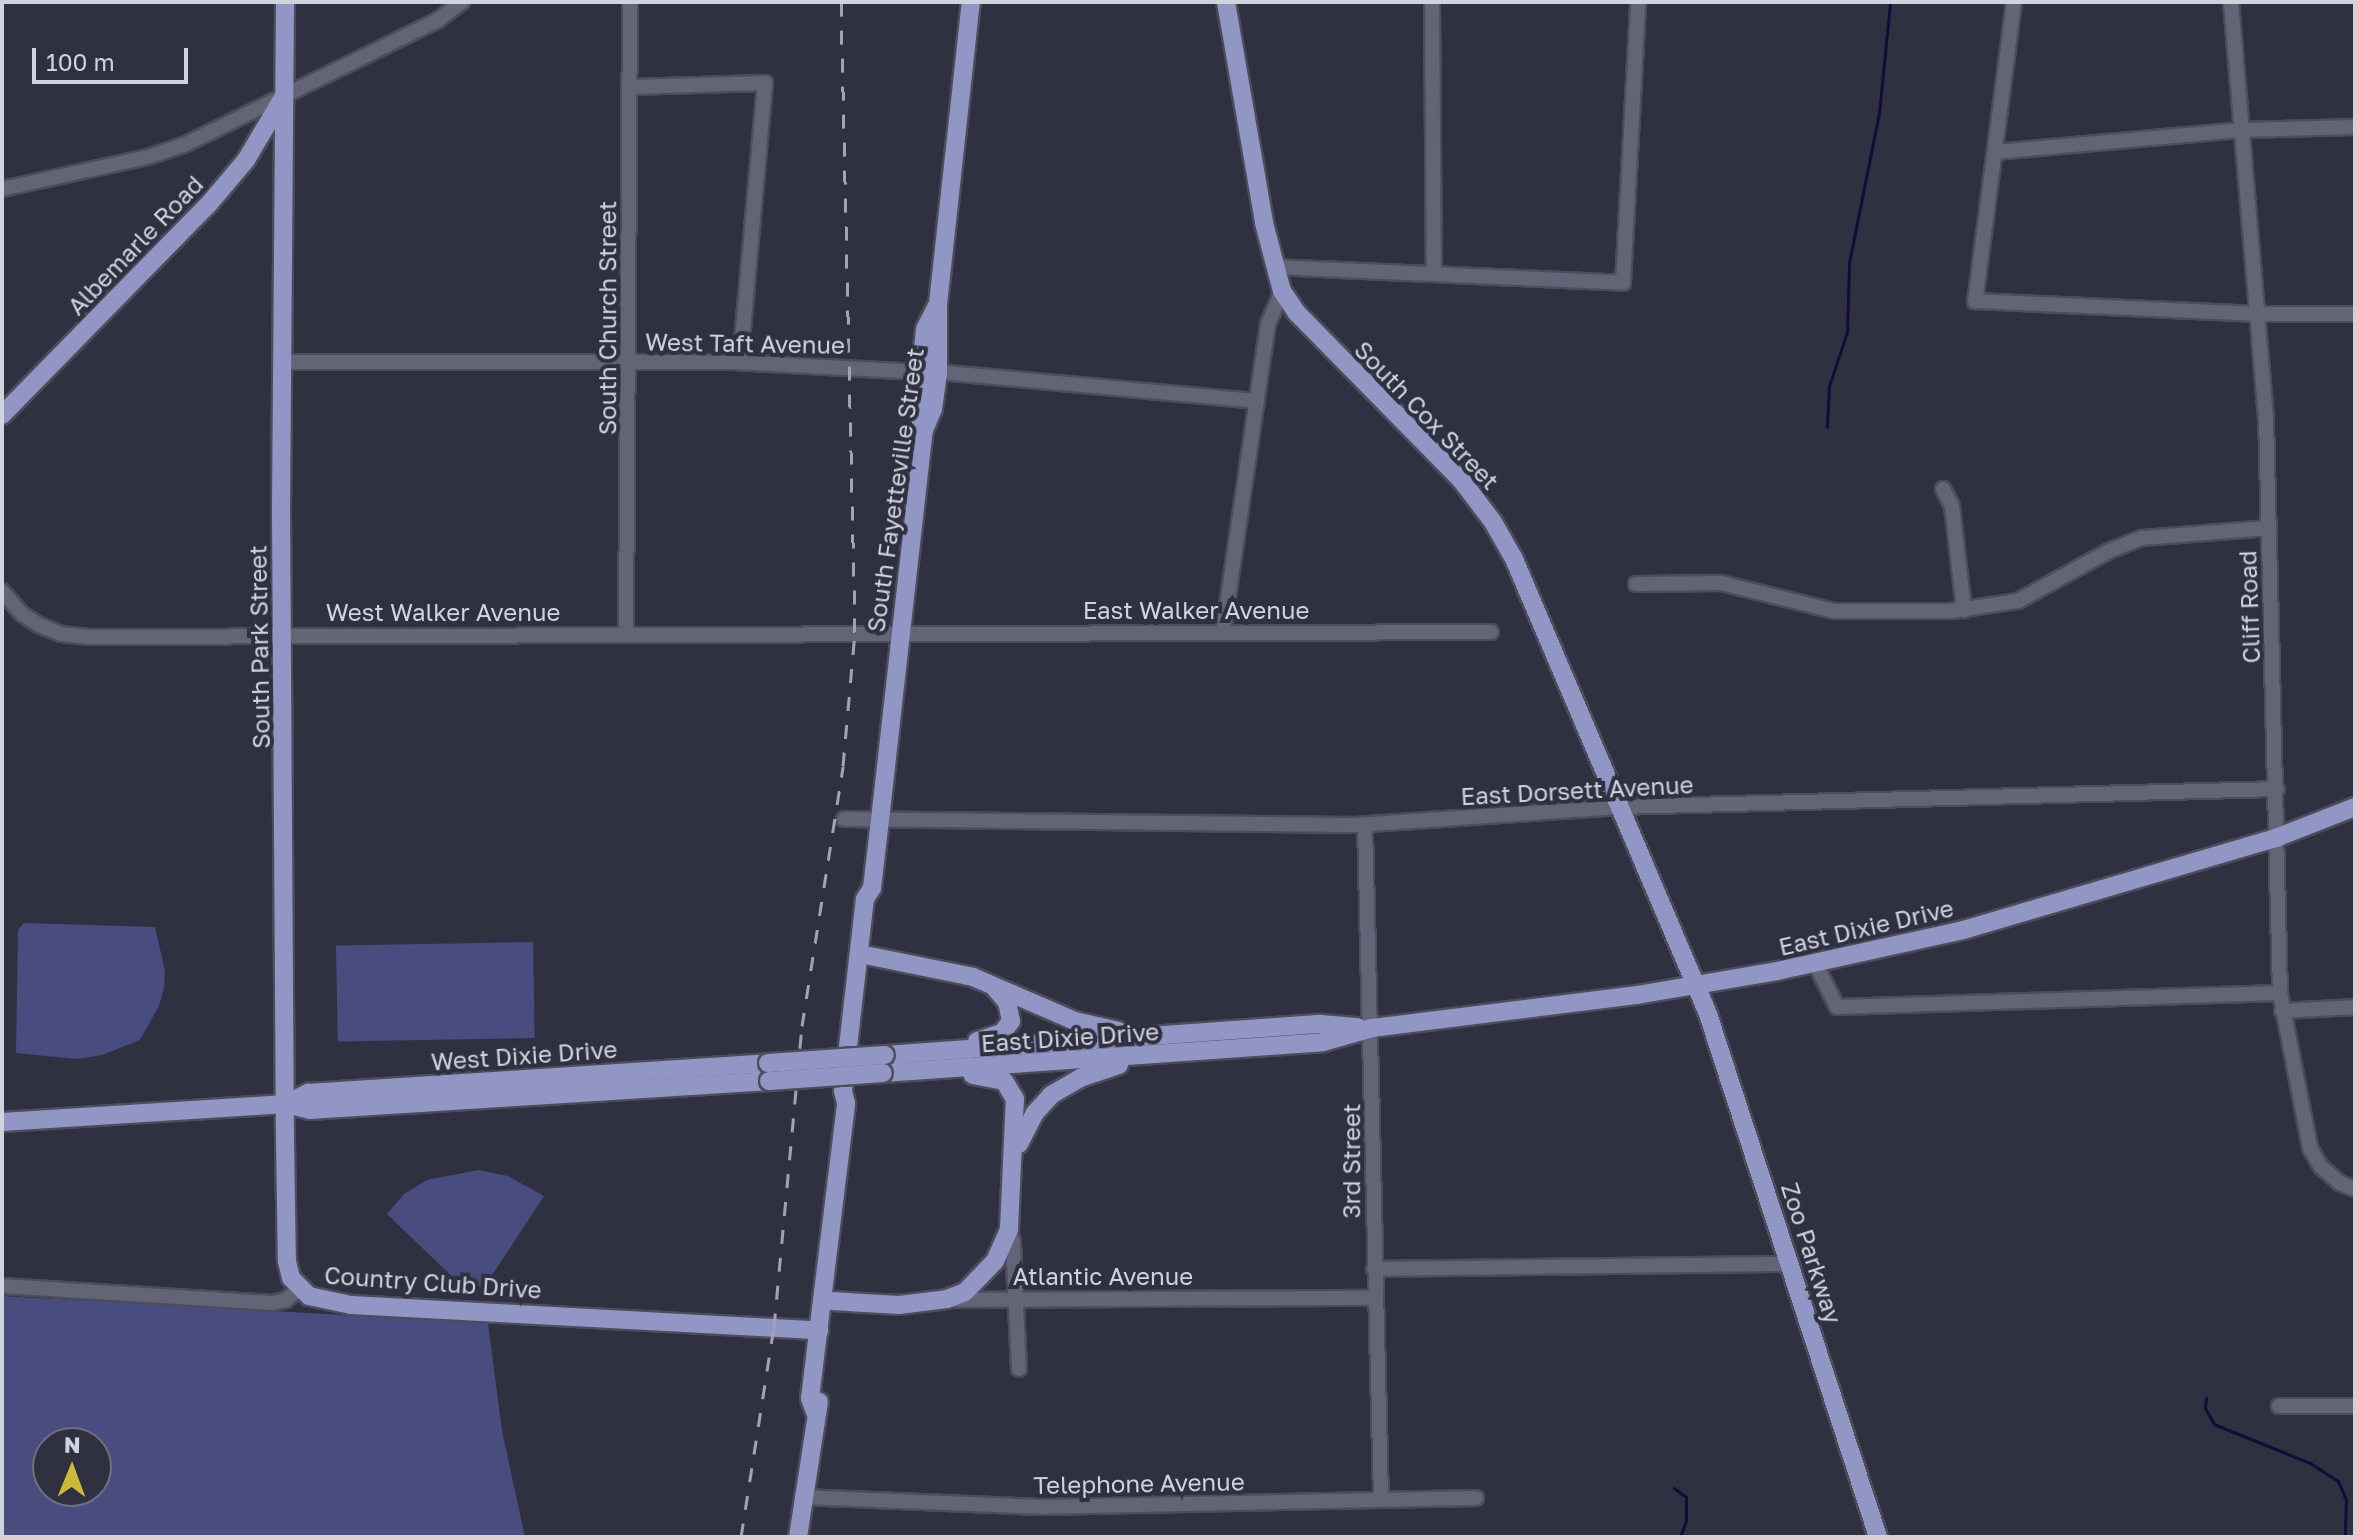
<!DOCTYPE html>
<style>
body{margin:0}
#map{position:relative;width:2357px;height:1539px;overflow:hidden;background:#2f3141;font-family:"Golos Text",sans-serif}
div>[style]{position:absolute}
.green>*{inset:0;background:#494c7e;transform-origin:0 0}
.stream>*{height:3px;margin:-1.5px;padding:0 1.5px;transform-origin:1.5px;border-radius:1.5px;background:#110c39}
.roads{filter:drop-shadow(2px 0 #4c4d5a) drop-shadow(-2px 0 #4c4d5a) drop-shadow(0 2px #4c4d5a) drop-shadow(0 -2px #4c4d5a)}
.minor>*{height:14px;margin:-7px;padding:0 7px;transform-origin:7px;border-radius:7px;background:#636577}
.major>*{height:18px;margin:-9px;padding:0 9px;transform-origin:9px;border-radius:9px;background:#9296c5}
.rail>*{height:3px;margin-top:-1.5px;transform-origin:0;background:repeating-linear-gradient(90deg,#a1a3af 0 14px,transparent 0 28px)}
.bridges{filter:drop-shadow(2px 0 #4c4d5a) drop-shadow(-2px 0 #4c4d5a) drop-shadow(0 2px #4c4d5a) drop-shadow(0 -2px #4c4d5a)}
.major-bridge>*{height:18px;margin:-9px;padding:0 9px;transform-origin:9px;border-radius:9px;background:#9296c5}
span{translate:-50% -50%;white-space:nowrap;text-align:center;line-height:1.15;-webkit-text-stroke:8px #2f3141;paint-order:stroke}
.street-label{font-size:24px;color:#d0d2dc}
.frame{position:absolute;inset:0;border:4px solid #d0d2dc;pointer-events:none}
.north{position:absolute;left:32px;top:1427px;width:80px;height:80px;box-sizing:border-box;background:#2f3141;border:2px solid #6f717f;border-radius:50%;rotate:1deg;font-size:22px;font-weight:700;line-height:32px;text-align:center;color:#d0d2dc}
.north::after{content:'';display:block;margin:auto;width:28px;height:36px;background:#ccb938;clip-path:polygon(50% 0,100% 100%,50% 72%,0 100%)}
.scale{position:absolute;left:32px;top:48px;width:156px;height:36px;box-sizing:border-box;border:4px solid #d0d2dc;border-top:0;padding-left:10px;font-size:24px;line-height:28px;white-space:nowrap;color:#d0d2dc;-webkit-text-stroke:6px #2f3141;paint-order:stroke}
</style>
<div id="map">
<div class="green">
<div style="clip-path:polygon(24px 923px,155px 927px,165px 971px,164px 988px,159px 1006px,140px 1040px,102px 1055px,77px 1059px,16px 1053px,18px 930px)"></div>
<div style="left:533px;top:942px;width:96px;height:197px;rotate:89deg"></div>
<div style="clip-path:polygon(478px 1170px,508px 1176px,544px 1196px,485px 1286px,465px 1289px,387px 1214px,404px 1194px,427px 1180px)"></div>
<div style="clip-path:polygon(evenodd,2px 1296px,488px 1323px,502px 1431px,525px 1537px,2px 1537px,2px 1296px,48px 1443px,96px 1443px,96px 1491px,48px 1491px,48px 1443px)"></div>
</div>
<div class="stream">
<div style="left:1827px;top:427px;width:41px;rotate:-87.2deg"></div>
<div style="left:1829px;top:386px;width:57px;rotate:-71.6deg"></div>
<div style="left:1847px;top:332px;width:69px;rotate:-88.3deg"></div>
<div style="left:1849px;top:263px;width:153px;rotate:-78.7deg"></div>
<div style="left:1879px;top:113px;width:112px;rotate:-84.3deg"></div>
<div style="left:2206px;top:1398px;width:10px;rotate:96deg"></div>
<div style="left:2205px;top:1408px;width:18px;rotate:61deg"></div>
<div style="left:2214px;top:1424px;width:104px;rotate:22.1deg"></div>
<div style="left:2310px;top:1463px;width:33px;rotate:33deg"></div>
<div style="left:2338px;top:1481px;width:21px;rotate:67deg"></div>
<div style="left:2346px;top:1500px;width:37px;rotate:92deg"></div>
<div style="left:1674px;top:1488px;width:15px;rotate:37deg"></div>
<div style="left:1686px;top:1497px;width:23px;rotate:90deg"></div>
<div style="left:1686px;top:1520px;width:18px;rotate:109deg"></div>
</div>
<div class="roads">
<div class="minor">
<div style="left:1432px;top:2px;width:272px;rotate:89.6deg"></div>
<div style="left:2014px;top:2px;width:302px;rotate:97.4deg"></div>
<div style="left:1975px;top:301px;width:284px;rotate:2.6deg"></div>
<div style="left:2259px;top:314px;width:96px"></div>
<div style="left:2231px;top:2px;width:416px;rotate:85.2deg"></div>
<div style="left:2266px;top:417px;width:576px;rotate:88.61deg"></div>
<div style="left:2280px;top:993px;width:158px;rotate:79deg"></div>
<div style="left:2310px;top:1148px;width:22px;rotate:60deg"></div>
<div style="left:2321px;top:1167px;width:25px;rotate:40deg"></div>
<div style="left:2340px;top:1183px;width:16px;rotate:22deg"></div>
<div style="left:629px;top:87px;width:136px;rotate:-1.7deg"></div>
<div style="left:765px;top:83px;width:280px;rotate:95.1deg"></div>
<div style="left:1995px;top:152px;width:249px;rotate:-5.1deg"></div>
<div style="left:2243px;top:130px;width:112px;rotate:-1.5deg"></div>
<div style="left:2px;top:189px;width:149px;rotate:-12.4deg"></div>
<div style="left:148px;top:157px;width:40px;rotate:-18.9deg"></div>
<div style="left:186px;top:144px;width:281px;rotate:-26.2deg"></div>
<div style="left:438px;top:20px;width:30px;rotate:-37deg"></div>
<div style="left:1275px;top:267px;width:348px;rotate:2.6deg"></div>
<div style="left:1623px;top:283px;width:281px;rotate:-86.9deg"></div>
<div style="left:281px;top:362px;width:452px"></div>
<div style="left:733px;top:362px;width:187px;rotate:3.1deg"></div>
<div style="left:938px;top:372px;width:320px;rotate:5.2deg"></div>
<div style="left:1943px;top:489px;width:19px;rotate:62deg"></div>
<div style="left:1952px;top:506px;width:105px;rotate:83.4deg"></div>
<div style="left:1636px;top:584px;width:85px;rotate:-0.7deg"></div>
<div style="left:1721px;top:583px;width:115px;rotate:14deg"></div>
<div style="left:1833px;top:611px;width:118px"></div>
<div style="left:1951px;top:611px;width:68px;rotate:-8.5deg"></div>
<div style="left:2018px;top:601px;width:104px;rotate:-28.8deg"></div>
<div style="left:2109px;top:551px;width:35px;rotate:-22deg"></div>
<div style="left:2142px;top:538px;width:127px;rotate:-4.5deg"></div>
<div style="left:2px;top:591px;width:30px;rotate:49deg"></div>
<div style="left:22px;top:614px;width:20px;rotate:33deg"></div>
<div style="left:39px;top:625px;width:24px;rotate:22deg"></div>
<div style="left:61px;top:634px;width:28px;rotate:6deg"></div>
<div style="left:89px;top:637px;width:1402px;rotate:-0.2deg"></div>
<div style="left:1223px;top:632px;width:311px;rotate:-81.7deg"></div>
<div style="left:1268px;top:324px;width:36px;rotate:-67deg"></div>
<div style="left:626px;top:633px;width:631px;rotate:-89.64deg"></div>
<div style="left:844px;top:819px;width:511px;rotate:0.67deg"></div>
<div style="left:1355px;top:825px;width:266px;rotate:-3.9deg"></div>
<div style="left:1620px;top:807px;width:657px;rotate:-1.57deg"></div>
<div style="left:1365px;top:825px;width:672px;rotate:88.64deg"></div>
<div style="left:1815px;top:963px;width:49px;rotate:63.4deg"></div>
<div style="left:1837px;top:1007px;width:443px;rotate:-1.8deg"></div>
<div style="left:2282px;top:1011px;width:73px;rotate:-3.1deg"></div>
<div style="left:1009px;top:1229px;width:14px;rotate:73deg"></div>
<div style="left:1013px;top:1242px;width:127px;rotate:87.3deg"></div>
<div style="left:1374px;top:1269px;width:415px;rotate:-0.7deg"></div>
<div style="left:2px;top:1286px;width:271px;rotate:3.6deg"></div>
<div style="left:272px;top:1303px;width:14px;rotate:-12deg"></div>
<div style="left:286px;top:1300px;width:17px;rotate:-40deg"></div>
<div style="left:951px;top:1300px;width:424px;rotate:-0.3deg"></div>
<div style="left:2279px;top:1406px;width:76px"></div>
<div style="left:802px;top:1497px;width:240px;rotate:2.4deg"></div>
<div style="left:1042px;top:1507px;width:434px;rotate:-1.2deg"></div>
</div>
<div class="major">
<div style="left:285px;top:2px;width:508px;rotate:90.45deg"></div>
<div style="left:281px;top:510px;width:630px;rotate:89.64deg"></div>
<div style="left:285px;top:1140px;width:121px;rotate:89.1deg"></div>
<div style="left:287px;top:1261px;width:17px;rotate:77deg"></div>
<div style="left:291px;top:1278px;width:25px;rotate:45deg"></div>
<div style="left:309px;top:1296px;width:43px;rotate:12.1deg"></div>
<div style="left:351px;top:1305px;width:469px;rotate:3.1deg"></div>
<div style="left:1226px;top:2px;width:224px;rotate:80.2deg"></div>
<div style="left:1264px;top:223px;width:70px;rotate:75.2deg"></div>
<div style="left:1282px;top:291px;width:27px;rotate:56deg"></div>
<div style="left:1297px;top:313px;width:235px;rotate:45.5deg"></div>
<div style="left:1462px;top:481px;width:51px;rotate:52.9deg"></div>
<div style="left:1493px;top:522px;width:43px;rotate:60.4deg"></div>
<div style="left:1514px;top:559px;width:495px;rotate:66.9deg"></div>
<div style="left:1708px;top:1014px;width:550px;rotate:71.99deg"></div>
<div style="left:2px;top:415px;width:294px;rotate:-45.6deg"></div>
<div style="left:208px;top:205px;width:59px;rotate:-49.8deg"></div>
<div style="left:246px;top:160px;width:72px;rotate:-59.2deg"></div>
<div style="left:924px;top:430px;width:21px;rotate:-109deg"></div>
<div style="left:917px;top:410px;width:81px;rotate:-84.4deg"></div>
<div style="left:925px;top:329px;width:25px;rotate:-63deg"></div>
<div style="left:870px;top:956px;width:105px;rotate:11.5deg"></div>
<div style="left:973px;top:977px;width:111px;rotate:23.3deg"></div>
<div style="left:1075px;top:1021px;width:45px;rotate:12.8deg"></div>
<div style="left:977px;top:1041px;width:26px;rotate:-18deg"></div>
<div style="left:1002px;top:1033px;width:15px;rotate:-53deg"></div>
<div style="left:1011px;top:1021px;width:19px;rotate:-102deg"></div>
<div style="left:1007px;top:1002px;width:20px;rotate:-131deg"></div>
<div style="left:885px;top:1055px;width:437px;rotate:-4.1deg"></div>
<div style="left:1321px;top:1024px;width:37px;rotate:5deg"></div>
<div style="left:883px;top:1073px;width:441px;rotate:-4deg"></div>
<div style="left:1323px;top:1042px;width:51px;rotate:-15.9deg"></div>
<div style="left:1372px;top:1028px;width:267px;rotate:-7.1deg"></div>
<div style="left:1637px;top:995px;width:142px;rotate:-9.7deg"></div>
<div style="left:1777px;top:971px;width:190px;rotate:-12.4deg"></div>
<div style="left:1963px;top:930px;width:328px;rotate:-16.4deg"></div>
<div style="left:2278px;top:837px;width:83px;rotate:-21.3deg"></div>
<div style="left:286px;top:1104px;width:25px;rotate:-27deg"></div>
<div style="left:308px;top:1093px;width:461px;rotate:-3.7deg"></div>
<div style="left:2px;top:1122px;width:285px;rotate:-3.6deg"></div>
<div style="left:286px;top:1104px;width:25px;rotate:14deg"></div>
<div style="left:310px;top:1110px;width:460px;rotate:-3.6deg"></div>
<div style="left:1019px;top:1144px;width:35px;rotate:-63deg"></div>
<div style="left:1035px;top:1113px;width:24px;rotate:-48deg"></div>
<div style="left:1051px;top:1095px;width:34px;rotate:-30deg"></div>
<div style="left:1080px;top:1078px;width:41px;rotate:-18.4deg"></div>
<div style="left:831px;top:1301px;width:68px;rotate:3.4deg"></div>
<div style="left:899px;top:1305px;width:48px;rotate:-7.1deg"></div>
<div style="left:947px;top:1299px;width:19px;rotate:-21deg"></div>
<div style="left:965px;top:1292px;width:43px;rotate:-45.9deg"></div>
<div style="left:995px;top:1261px;width:35px;rotate:-66deg"></div>
<div style="left:1009px;top:1229px;width:130px;rotate:-87.4deg"></div>
<div style="left:1015px;top:1099px;width:21px;rotate:-121deg"></div>
<div style="left:1004px;top:1081px;width:32px;rotate:-169deg"></div>
<div style="left:815px;top:1412px;width:15px;rotate:-110deg"></div>
<div style="left:810px;top:1398px;width:297px;rotate:-83deg"></div>
<div style="left:846px;top:1103px;width:12px;rotate:-104deg"></div>
<div style="left:843px;top:1091px;width:193px;rotate:-83.5deg"></div>
<div style="left:865px;top:899px;width:13px;rotate:-58deg"></div>
<div style="left:872px;top:888px;width:68px;rotate:-83.3deg"></div>
<div style="left:880px;top:820px;width:392px;rotate:-83.6deg"></div>
<div style="left:924px;top:430px;width:23px;rotate:-67deg"></div>
<div style="left:933px;top:409px;width:37px;rotate:-82deg"></div>
<div style="left:938px;top:372px;width:68px;rotate:-90deg"></div>
<div style="left:938px;top:304px;width:304px;rotate:-83.8deg"></div>
<div style="left:798px;top:1537px;width:137px;rotate:-81.2deg"></div>
</div>
</div>
<div class="rail">
<div style="left:741px;top:1537px;width:213px;rotate:-81.1deg"></div>
<div style="left:774px;top:1327px;width:302px;rotate:-84.7deg"></div>
<div style="left:802px;top:1026px;width:263px;rotate:-81deg"></div>
<div style="left:843px;top:766px;width:135px;rotate:-84.9deg"></div>
<div style="left:855px;top:632px;width:630px;rotate:-91.27deg"></div>
</div>
<div class="bridges">
<div class="major-bridge">
<div style="left:768px;top:1063px;width:117px;rotate:-3.9deg"></div>
<div style="left:769px;top:1081px;width:114px;rotate:-4deg"></div>
</div>
</div>
<div class="street-label">
<span style="left:135px;top:245px;rotate:-46deg">Albemarle Road</span>
<span style="left:607px;top:318px;rotate:-90deg">South Church Street</span>
<span style="left:745px;top:343px;rotate:1deg">West Taft Avenue</span>
<span style="left:1427px;top:415px;rotate:46deg">South Cox Street</span>
<span style="left:895px;top:490px;rotate:-82deg">South Fayetteville Street</span>
<span style="left:2249px;top:607px;rotate:-92deg">Cliff Road</span>
<span style="left:1196px;top:610px">East Walker Avenue</span>
<span style="left:443px;top:612px">West Walker Avenue</span>
<span style="left:259px;top:647px;rotate:-91deg">South Park Street</span>
<span style="left:1577px;top:790px;rotate:-3deg">East Dorsett Avenue</span>
<span style="left:1866px;top:927px;rotate:-13deg">East Dixie Drive</span>
<span style="left:1070px;top:1037px;rotate:-4deg">East Dixie Drive</span>
<span style="left:524px;top:1055px;rotate:-4deg">West Dixie Drive</span>
<span style="left:1351px;top:1161px;rotate:-90deg">3rd Street</span>
<span style="left:1812px;top:1253px;rotate:72deg">Zoo Parkway</span>
<span style="left:1103px;top:1276px">Atlantic Avenue</span>
<span style="left:433px;top:1282px;rotate:4deg">Country Club Drive</span>
<span style="left:1139px;top:1483px;rotate:-1deg">Telephone Avenue</span>
</div>
<div class="frame"></div>
<div class="north">N</div>
<div class="scale">100 m</div>
</div>
